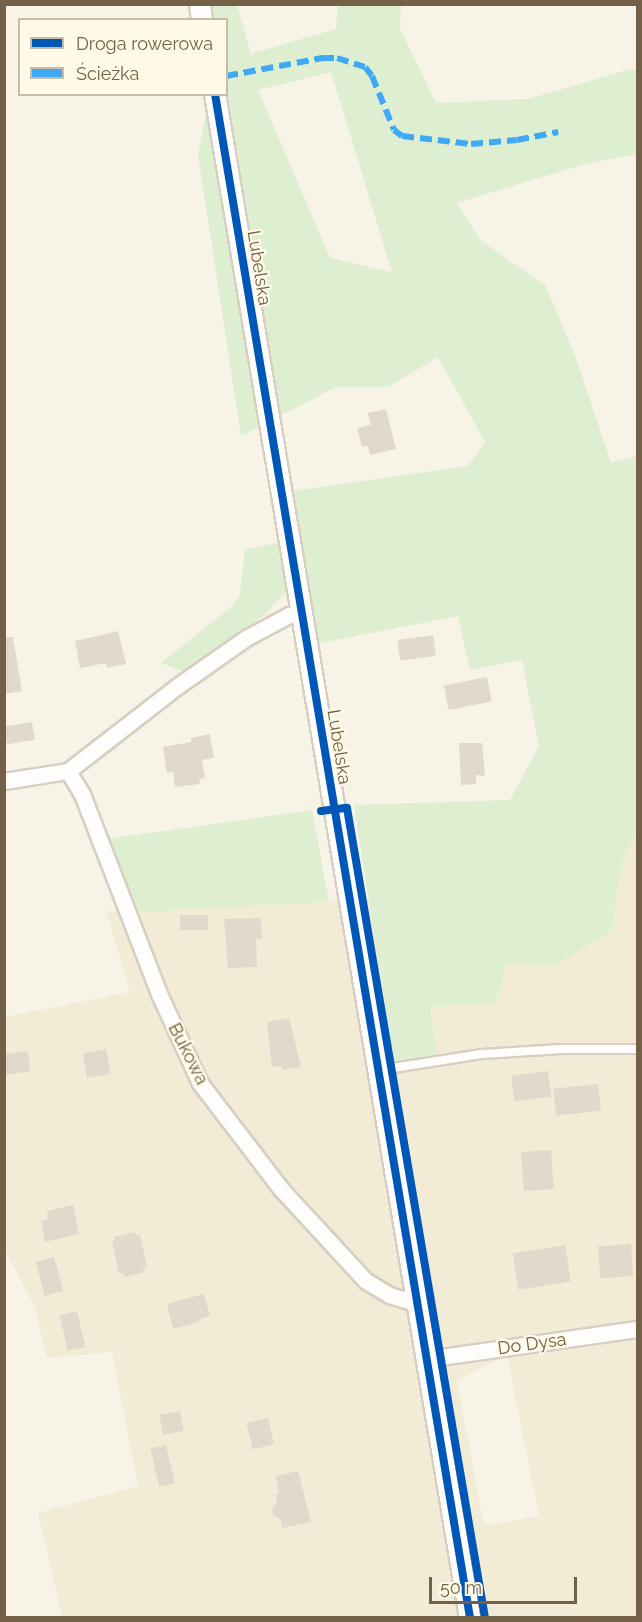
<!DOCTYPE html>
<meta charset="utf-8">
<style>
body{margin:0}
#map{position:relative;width:642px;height:1622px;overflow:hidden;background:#f7f3e6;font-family:Raleway,sans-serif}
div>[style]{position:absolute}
.residential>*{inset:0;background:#f2ebd6}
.green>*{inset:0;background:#ddeed1}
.building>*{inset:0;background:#e1d9cb;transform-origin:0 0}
.roads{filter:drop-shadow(2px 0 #d6cfc2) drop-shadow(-2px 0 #d6cfc2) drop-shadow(0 2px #d6cfc2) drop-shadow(0 -2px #d6cfc2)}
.service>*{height:8px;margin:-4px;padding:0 4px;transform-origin:4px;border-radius:4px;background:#fefdfb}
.minor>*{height:15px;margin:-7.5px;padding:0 7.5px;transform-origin:7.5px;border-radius:7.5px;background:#fefdfb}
.tertiary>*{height:20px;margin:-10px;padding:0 10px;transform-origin:10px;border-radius:10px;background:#fefdfb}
.quiet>*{height:6px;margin-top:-3px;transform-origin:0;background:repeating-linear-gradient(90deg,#3fa9f5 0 12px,transparent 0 18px)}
.cycleway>*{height:8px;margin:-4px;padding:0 4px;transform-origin:4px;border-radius:4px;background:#0057b8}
span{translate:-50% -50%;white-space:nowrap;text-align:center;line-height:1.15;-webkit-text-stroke:4.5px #fffae7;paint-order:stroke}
.street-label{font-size:18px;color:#746047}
.frame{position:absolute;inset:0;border:6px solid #746047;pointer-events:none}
.legend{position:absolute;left:18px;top:18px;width:210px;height:78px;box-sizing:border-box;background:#fffae7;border:2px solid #c7bca7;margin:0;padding:8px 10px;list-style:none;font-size:18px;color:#746047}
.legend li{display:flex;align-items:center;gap:12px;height:30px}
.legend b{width:30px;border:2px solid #c7bca7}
.scale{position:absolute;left:429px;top:1577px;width:148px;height:27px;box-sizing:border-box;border:3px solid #746047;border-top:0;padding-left:8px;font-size:18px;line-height:21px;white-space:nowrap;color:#746047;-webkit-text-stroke:4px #fffae7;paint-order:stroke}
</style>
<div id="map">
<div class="residential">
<div style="clip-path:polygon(evenodd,637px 828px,637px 1617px,62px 1617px,38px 1513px,138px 1486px,112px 1352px,46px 1358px,36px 1309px,5px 1250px,4px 1017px,130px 992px,106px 911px,126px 913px,369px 900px,394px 1061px,437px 1054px,430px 1007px,495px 1004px,507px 963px,554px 966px,612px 930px,622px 861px,637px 828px,507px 1355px,539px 1516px,484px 1526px,457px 1380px,507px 1355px)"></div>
</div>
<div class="green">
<div style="clip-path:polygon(evenodd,196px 5px,237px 5px,251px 54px,336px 29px,338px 5px,401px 5px,400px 29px,436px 103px,528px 99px,631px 69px,637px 71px,637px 154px,585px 164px,457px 203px,480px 240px,545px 285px,576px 358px,611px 463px,637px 456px,638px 828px,622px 861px,612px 930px,554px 966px,507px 963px,495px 1004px,430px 1007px,437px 1054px,394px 1061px,354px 805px,510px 800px,539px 746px,522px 660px,470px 670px,458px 616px,315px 644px,304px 587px,285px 592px,266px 614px,185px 672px,161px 663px,230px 608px,240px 596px,245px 550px,293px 539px,286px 492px,468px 466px,485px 442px,438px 357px,388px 387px,336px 387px,241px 436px,198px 155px,206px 115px,204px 95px,226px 94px,226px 20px,198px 19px,196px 5px,331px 72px,392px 272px,330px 258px,258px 90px,331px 72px)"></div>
<div style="clip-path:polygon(312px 810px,329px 902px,126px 913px,99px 840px)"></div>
</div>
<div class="building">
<div style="clip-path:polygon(386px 409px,396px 449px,370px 455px,368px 446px,362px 447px,357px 428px,371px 425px,368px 413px)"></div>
<div style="clip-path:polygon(118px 631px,126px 664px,107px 668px,106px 663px,80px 668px,75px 641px)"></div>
<div style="left:433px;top:635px;width:21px;height:36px;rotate:82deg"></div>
<div style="clip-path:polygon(4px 637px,13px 637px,22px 691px,4px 694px)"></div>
<div style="left:487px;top:677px;width:25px;height:44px;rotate:79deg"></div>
<div style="left:32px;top:722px;width:18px;height:28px;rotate:81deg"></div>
<div style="clip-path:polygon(210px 734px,214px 758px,202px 760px,205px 778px,199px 779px,200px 784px,175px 787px,173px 772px,167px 773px,163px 747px,191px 742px,191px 738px)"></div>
<div style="clip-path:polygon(459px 743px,482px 743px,485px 776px,476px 775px,476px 784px,461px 785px)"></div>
<div style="left:208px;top:915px;width:15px;height:28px;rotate:90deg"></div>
<div style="clip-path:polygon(261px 918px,262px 939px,256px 939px,257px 967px,228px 968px,224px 919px)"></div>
<div style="clip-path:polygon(289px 1018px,301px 1067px,282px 1070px,281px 1066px,272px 1067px,267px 1022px)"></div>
<div style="left:106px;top:1049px;width:25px;height:24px;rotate:79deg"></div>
<div style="clip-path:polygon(28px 1051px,30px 1071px,4px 1075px,4px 1054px)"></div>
<div style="left:548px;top:1071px;width:26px;height:37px;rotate:83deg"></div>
<div style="left:598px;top:1084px;width:27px;height:45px;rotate:84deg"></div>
<div style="left:551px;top:1150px;width:39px;height:30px;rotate:86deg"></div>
<div style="clip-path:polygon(73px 1205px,79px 1234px,45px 1242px,41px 1221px,48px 1219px,47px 1211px)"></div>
<div style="clip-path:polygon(135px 1232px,136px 1235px,140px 1235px,147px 1267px,143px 1268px,145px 1272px,124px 1277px,123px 1273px,119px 1274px,112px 1241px,115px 1240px,114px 1237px)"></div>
<div style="left:631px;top:1244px;width:32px;height:33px;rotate:86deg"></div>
<div style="left:565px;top:1245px;width:37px;height:53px;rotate:81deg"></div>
<div style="left:54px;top:1257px;width:35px;height:19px;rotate:75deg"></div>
<div style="clip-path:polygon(204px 1294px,210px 1316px,199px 1319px,199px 1322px,173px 1329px,167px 1304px)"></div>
<div style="left:77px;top:1311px;width:37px;height:18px;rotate:77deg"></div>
<div style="left:180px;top:1411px;width:20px;height:21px;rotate:79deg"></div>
<div style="left:268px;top:1418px;width:27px;height:22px;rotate:77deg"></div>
<div style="left:166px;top:1445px;width:39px;height:16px;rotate:77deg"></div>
<div style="clip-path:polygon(298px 1471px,311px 1522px,282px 1528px,281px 1520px,273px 1515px,272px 1509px,277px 1501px,276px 1494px,279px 1493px,276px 1476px)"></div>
</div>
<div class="roads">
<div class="service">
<div style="left:380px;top:1070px;width:103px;rotate:-8.9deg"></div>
<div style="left:482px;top:1054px;width:79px;rotate:-3.6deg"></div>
<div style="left:561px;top:1049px;width:77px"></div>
</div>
<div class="minor">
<div style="left:68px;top:771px;width:27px;rotate:59deg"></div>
<div style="left:82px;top:794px;width:217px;rotate:68.9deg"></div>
<div style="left:160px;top:996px;width:96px;rotate:65.3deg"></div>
<div style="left:200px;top:1083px;width:133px;rotate:52.6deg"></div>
<div style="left:281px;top:1189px;width:125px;rotate:47.3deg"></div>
<div style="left:366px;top:1281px;width:27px;rotate:31deg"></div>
<div style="left:389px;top:1295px;width:28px;rotate:17deg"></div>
<div style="left:4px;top:781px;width:65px;rotate:-8.9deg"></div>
<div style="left:68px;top:771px;width:140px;rotate:-37.8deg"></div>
<div style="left:179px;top:685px;width:82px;rotate:-35deg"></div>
<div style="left:246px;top:638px;width:49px;rotate:-28.1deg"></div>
<div style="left:289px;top:615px;width:12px;rotate:-14deg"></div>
<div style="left:426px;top:1359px;width:214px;rotate:-8.1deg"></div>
</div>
<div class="tertiary">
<div style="left:200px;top:4px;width:16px;rotate:83deg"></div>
<div style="left:215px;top:94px;width:1545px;rotate:80.5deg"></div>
</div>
</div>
<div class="quiet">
<div style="left:226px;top:76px;width:98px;rotate:-10.6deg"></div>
<div style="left:322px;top:58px;width:15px"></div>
<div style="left:337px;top:58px;width:29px;rotate:18deg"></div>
<div style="left:365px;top:67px;width:11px;rotate:52deg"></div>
<div style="left:372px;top:76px;width:58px;rotate:67.8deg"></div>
<div style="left:394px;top:130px;width:10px;rotate:37deg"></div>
<div style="left:402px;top:136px;width:69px;rotate:6.6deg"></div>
<div style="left:471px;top:144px;width:46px;rotate:-5deg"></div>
<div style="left:517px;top:140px;width:42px;rotate:-11deg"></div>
</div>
<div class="cycleway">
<div style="left:215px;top:94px;width:1545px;rotate:80.5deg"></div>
<div style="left:321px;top:811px;width:26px;rotate:-7deg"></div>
<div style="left:347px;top:808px;width:822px;rotate:80.33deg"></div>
</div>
<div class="street-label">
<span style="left:259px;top:268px;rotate:81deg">Lubelska</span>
<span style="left:339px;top:747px;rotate:81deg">Lubelska</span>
<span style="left:188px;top:1054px;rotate:63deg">Bukowa</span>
<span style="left:532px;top:1344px;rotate:-8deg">Do Dysa</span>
</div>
<div class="frame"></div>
<ul class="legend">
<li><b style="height:8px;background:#0057b8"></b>Droga rowerowa</li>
<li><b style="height:8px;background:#3fa9f5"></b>Ścieżka</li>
</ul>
<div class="scale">50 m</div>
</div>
